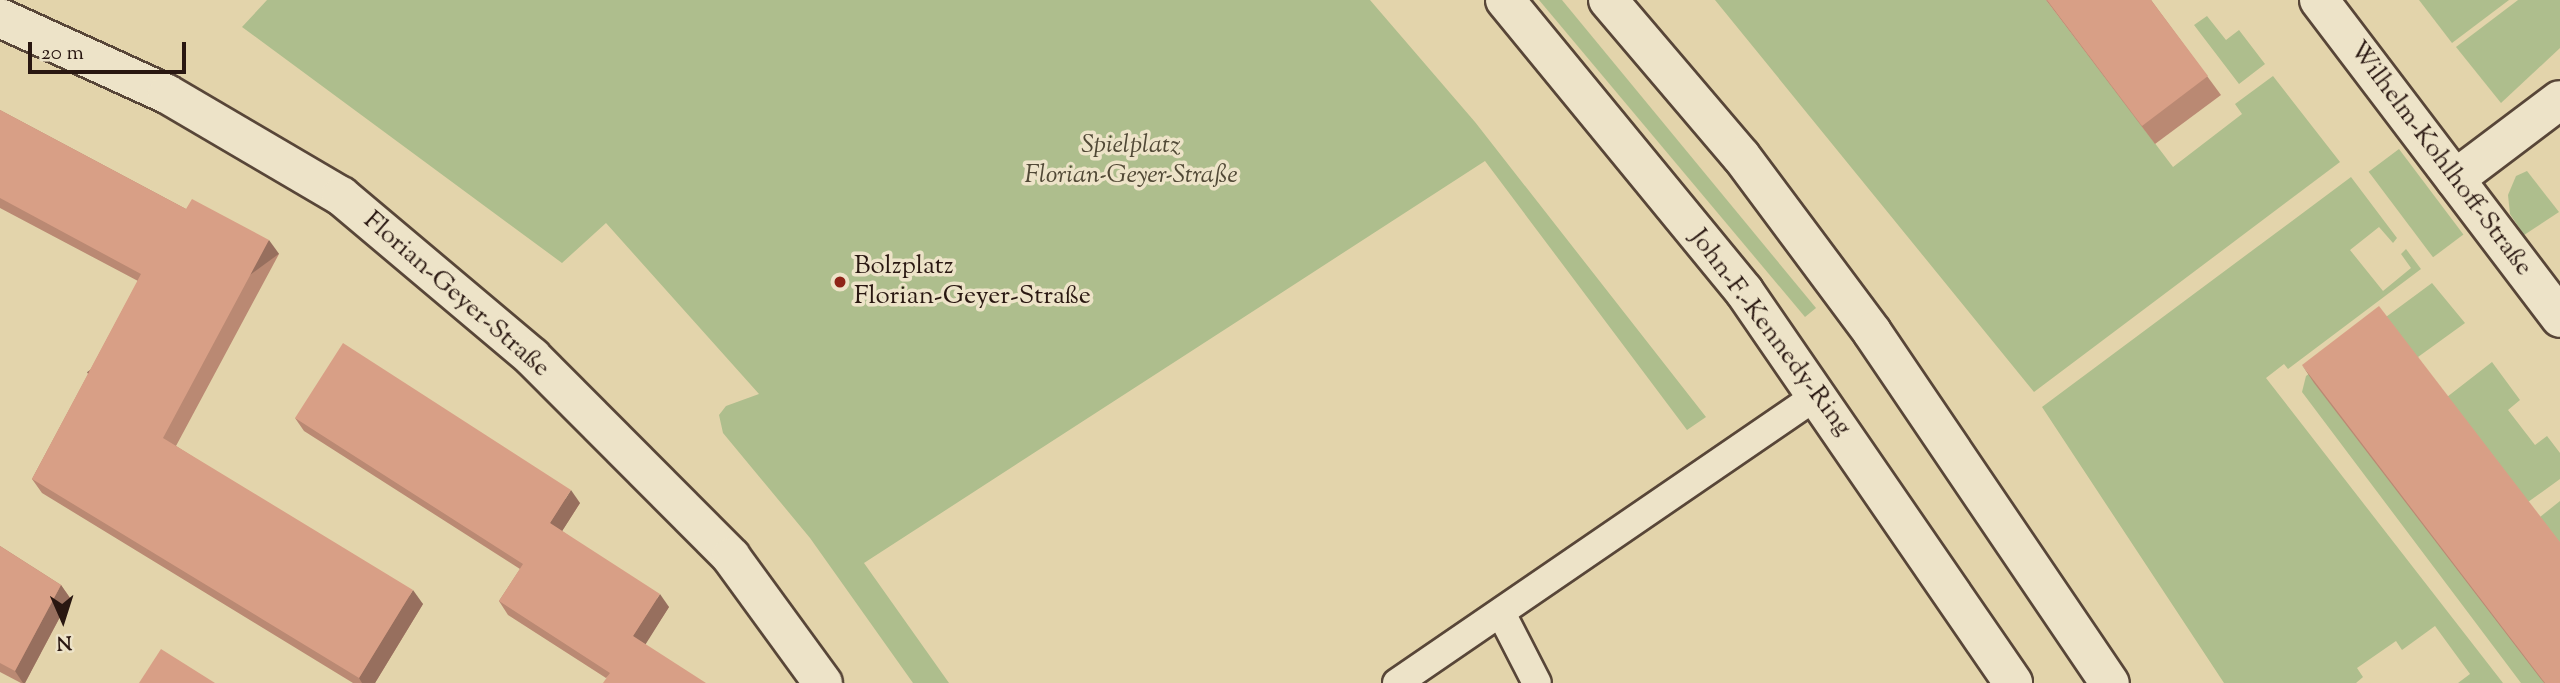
<!DOCTYPE html>
<meta charset="utf-8">
<style>
body{margin:0}
#map{position:relative;width:2560px;height:683px;overflow:hidden;background:#e3d4ab;font-family:"Sorts Mill Goudy",serif}
div>[style]{position:absolute}
.green>*{inset:0;background:#aebe8d;transform-origin:0 0}
.roads{filter:drop-shadow(2px 0 #584638) drop-shadow(-2px 0 #584638) drop-shadow(0 2px #584638) drop-shadow(0 -2px #584638)}
.lane>*{height:28px;margin:-14px;padding:0 14px;transform-origin:14px;border-radius:14px;background:#ede3c8}
.street>*{height:38px;margin:-19px;padding:0 19px;transform-origin:19px;border-radius:19px;background:#ede3c8}
.secondary>*{height:38px;margin:-19px;padding:0 19px;transform-origin:19px;border-radius:19px;background:#ede3c8}
.wall>*{inset:0;background:#ba8973}
.shaded-wall>*{inset:0;background:#976f5e;transform-origin:0 0}
.building>*{inset:0;background:#d89f86}
.dots>*{width:19px;height:19px;translate:-50% -50%;box-sizing:border-box;border:4px solid #ede3c8;border-radius:50%}
span{translate:-50% -50%;white-space:nowrap;text-align:center;line-height:1.15;-webkit-text-stroke:7px #ede3c8;paint-order:stroke}
.park-label{font-size:26px;color:#514936;font-style:italic}
.street-label{font-size:26px;color:#291711}
.poi-label{font-size:26px;color:#291711}
.left{translate:0 -50%;text-align:left}
.north{position:absolute;left:28px;top:585px;width:70px;height:70px;-webkit-text-stroke:5px #ede3c8;paint-order:stroke;rotate:177deg;font-size:19px;font-weight:700;line-height:28px;text-align:center;color:#291711}
.north::after{content:'';display:block;margin:auto;width:24px;height:32px;background:#291711;clip-path:polygon(50% 0,100% 100%,50% 72%,0 100%)}
.scale{position:absolute;left:28px;top:42px;width:158px;height:32px;box-sizing:border-box;border:4px solid #291711;border-top:0;padding-left:9px;font-size:21px;line-height:24px;white-space:nowrap;color:#291711;-webkit-text-stroke:5px #ede3c8;paint-order:stroke}
</style>
<div id="map">
<div class="green">
<div style="clip-path:polygon(267px 0,1370px 0,1475px 122px,1706px 417px,1687px 430px,1485px 161px,864px 563px,949px 683px,913px 683px,810px 538px,723px 433px,719px 415px,726px 406px,759px 394px,606px 223px,562px 263px,242px 27px)"></div>
<div style="clip-path:polygon(1539px 0,1562px 0,1816px 308px,1805px 317px)"></div>
<div style="clip-path:polygon(1715px 0,2046px 0,2173px 167px,2242px 114px,2235px 104px,2273px 76px,2340px 162px,2034px 392px)"></div>
<div style="clip-path:polygon(2419px 0,2509px 0,2452px 43px)"></div>
<div style="clip-path:polygon(2518px 0,2560px 0,2560px 48px,2501px 103px,2456px 47px)"></div>
<div style="clip-path:polygon(2207px 16px,2226px 40px,2239px 30px,2265px 64px,2239px 84px,2194px 25px)"></div>
<div style="left:2399px;top:149px;width:107px;height:38px;rotate:53deg"></div>
<div style="clip-path:polygon(2527px 171px,2559px 212px,2524px 235px,2510px 214px,2508px 195px,2516px 176px)"></div>
<div style="clip-path:polygon(2351px 177px,2397px 238px,2393px 243px,2379px 227px,2350px 250px,2383px 291px,2411px 268px,2401px 254px,2406px 249px,2421px 269px,2288px 369px,2284px 364px,2266px 378px,2503px 683px,2458px 683px,2470px 674px,2435px 626px,2402px 650px,2396px 641px,2357px 668px,2363px 677px,2356px 683px,2224px 683px,2042px 407px)"></div>
<div style="clip-path:polygon(2432px 283px,2465px 323px,2418px 357px,2544px 683px,2521px 683px,2302px 392px,2306px 376px)"></div>
<div style="clip-path:polygon(2492px 362px,2520px 400px,2508px 410px,2535px 445px,2547px 436px,2560px 453px,2560px 479px,2528px 502px,2447px 397px)"></div>
<div style="clip-path:polygon(2560px 501px,2560px 543px,2540px 517px)"></div>
</div>
<div class="roads">
<div class="lane">
<div style="left:1502px;top:615px;width:76px;rotate:62.8deg"></div>
<div style="left:1397px;top:683px;width:511px;rotate:-34.4deg"></div>
</div>
<div class="street">
<div style="left:2319px;top:0;width:399px;rotate:52.8deg"></div>
<div style="left:0;top:18px;width:183px;rotate:24.5deg"></div>
<div style="left:167px;top:94px;width:202px;rotate:30.4deg"></div>
<div style="left:341px;top:196px;width:250px;rotate:40.1deg"></div>
<div style="left:532px;top:357px;width:282px;rotate:45.1deg"></div>
<div style="left:731px;top:557px;width:156px;rotate:53.9deg"></div>
<div style="left:2455px;top:179px;width:131px;rotate:-37deg"></div>
</div>
<div class="secondary">
<div style="left:1505px;top:0;width:377px;rotate:50.6deg"></div>
<div style="left:1744px;top:291px;width:475px;rotate:55.5deg"></div>
<div style="left:1608px;top:0;width:205px;rotate:49.6deg"></div>
<div style="left:1741px;top:156px;width:219px;rotate:53.3deg"></div>
<div style="left:1872px;top:332px;width:424px;rotate:55.9deg"></div>
</div>
</div>
<div class="wall">
<div style="clip-path:polygon(2046px 0,2151px 0,2221px 95px,2155px 144px)"></div>
<div style="clip-path:polygon(0 110px,186px 209px,279px 254px,176px 446px,423px 604px,375px 683px,353px 683px,42px 493px,32px 479px,138px 281px,0 208px)"></div>
<div style="clip-path:polygon(2302px 365px,2560px 683px,2544px 683px,2314px 383px)"></div>
<div style="clip-path:polygon(295px 418px,580px 503px,562px 531px,669px 607px,645px 644px,606px 678px,508px 615px,499px 601px,520px 569px,304px 431px)"></div>
<div style="clip-path:polygon(0 546px,61px 585px,70px 598px,25px 683px,21px 683px,0 672px)"></div>
</div>
<div class="shaded-wall">
<div style="left:269px;top:240px;width:17px;height:225px;rotate:54deg"></div>
<div style="clip-path:polygon(571px 490px,580px 503px,559px 536px,550px 523px)"></div>
<div style="clip-path:polygon(61px 585px,70px 598px,25px 683px,23px 683px,15px 671px)"></div>
<div style="clip-path:polygon(413px 590px,423px 604px,375px 683px,362px 683px,359px 678px)"></div>
<div style="clip-path:polygon(660px 594px,669px 607px,642px 650px,633px 636px)"></div>
</div>
<div class="building">
<div style="clip-path:polygon(2047px 0,2151px 0,2208px 76px,2142px 126px)"></div>
<div style="clip-path:polygon(0 110px,186px 209px,192px 199px,269px 240px,163px 438px,413px 590px,359px 678px,32px 479px,141px 274px,0 198px)"></div>
<div style="clip-path:polygon(2379px 306px,2560px 542px,2560px 683px,2545px 683px,2302px 365px)"></div>
<div style="clip-path:polygon(343px 343px,571px 490px,550px 523px,660px 594px,633px 636px,706px 683px,603px 683px,610px 673px,499px 601px,523px 564px,295px 418px)"></div>
<div style="clip-path:polygon(0 546px,61px 585px,15px 671px,0 663px)"></div>
<div style="clip-path:polygon(161px 649px,215px 683px,139px 683px)"></div>
</div>
<div class="dots">
<div style="left:840px;top:282px;background:#8f2418"></div>
</div>
<div class="park-label">
<span style="left:1131px;top:161px">Spielplatz<br>Florian-Geyer-Straße</span>
</div>
<div class="street-label">
<span style="left:2440px;top:159px;rotate:53deg">Wilhelm-Kohlhoff-Straße</span>
<span style="left:456px;top:295px;rotate:41deg">Florian-Geyer-Straße</span>
<span style="left:1770px;top:333px;rotate:53deg">John-F.-Kennedy-Ring</span>
</div>
<div class="poi-label">
<span class="left" style="left:854px;top:282px">Bolzplatz<br>Florian-Geyer-Straße</span>
</div>
<div class="north">N</div>
<div class="scale">20 m</div>
</div>
